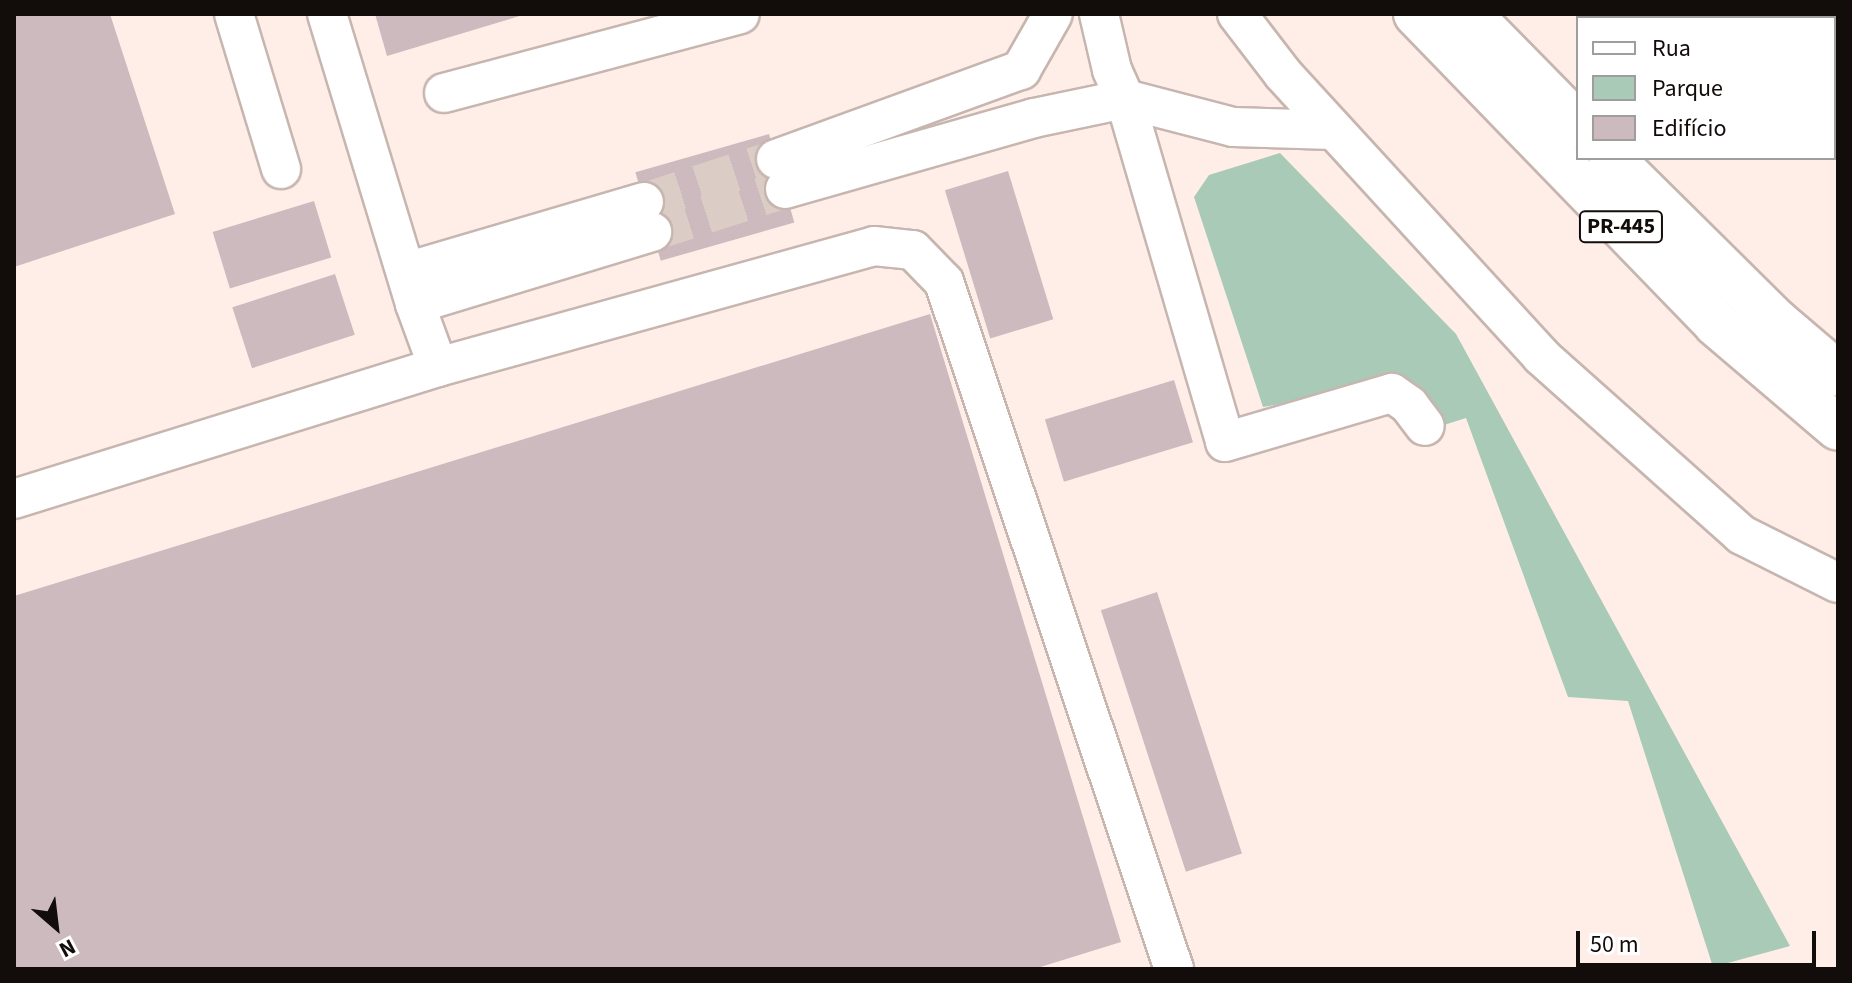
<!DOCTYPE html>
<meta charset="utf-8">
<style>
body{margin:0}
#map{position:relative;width:1852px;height:983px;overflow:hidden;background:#ffeee7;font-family:"Source Sans 3",sans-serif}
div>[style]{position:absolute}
.green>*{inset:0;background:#a9cab6}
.building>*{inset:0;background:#ccbabf;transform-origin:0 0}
.minor-tunnel>*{height:38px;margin-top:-19px;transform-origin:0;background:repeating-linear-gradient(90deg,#dbccc6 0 38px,transparent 0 57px)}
.roads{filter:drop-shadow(2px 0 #c6b6af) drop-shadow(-2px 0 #c6b6af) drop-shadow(0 2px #c6b6af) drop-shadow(0 -2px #c6b6af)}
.minor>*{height:38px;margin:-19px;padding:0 19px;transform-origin:19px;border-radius:19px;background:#fff}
.highway>*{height:44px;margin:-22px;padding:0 22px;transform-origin:22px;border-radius:22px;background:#fff}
span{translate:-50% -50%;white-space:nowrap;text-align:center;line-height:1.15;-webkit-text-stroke:8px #fff;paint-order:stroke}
.shield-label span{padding:2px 6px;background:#fff;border:2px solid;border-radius:6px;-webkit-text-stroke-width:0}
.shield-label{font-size:22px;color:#120c0a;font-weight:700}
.frame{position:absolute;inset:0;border:16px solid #120c0a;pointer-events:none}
.legend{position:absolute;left:1576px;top:16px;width:260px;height:144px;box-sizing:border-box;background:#fff;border:2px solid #a09e9d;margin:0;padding:10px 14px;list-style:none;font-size:24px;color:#120c0a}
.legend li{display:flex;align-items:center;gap:16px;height:40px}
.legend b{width:40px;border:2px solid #a09e9d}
.north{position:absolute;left:16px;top:887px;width:80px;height:80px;-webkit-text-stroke:6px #fff;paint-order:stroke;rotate:152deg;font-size:22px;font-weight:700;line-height:32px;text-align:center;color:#120c0a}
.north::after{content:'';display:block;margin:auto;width:28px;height:36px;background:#120c0a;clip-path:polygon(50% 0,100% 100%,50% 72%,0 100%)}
.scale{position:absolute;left:1576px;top:931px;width:240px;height:36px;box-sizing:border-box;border:4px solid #120c0a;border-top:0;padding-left:10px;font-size:24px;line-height:28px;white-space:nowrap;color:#120c0a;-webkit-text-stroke:6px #fff;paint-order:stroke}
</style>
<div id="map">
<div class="green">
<div style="clip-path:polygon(1280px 153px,1456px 334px,1790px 946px,1713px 967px,1628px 701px,1568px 697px,1466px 418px,1444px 425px,1404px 384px,1263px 407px,1194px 197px,1209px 175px)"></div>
</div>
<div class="building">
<div style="clip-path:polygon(14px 14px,110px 14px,175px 214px,14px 267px)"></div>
<div style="clip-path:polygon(375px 14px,523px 14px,523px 15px,387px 56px)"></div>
<div style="left:769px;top:134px;width:92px;height:139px;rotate:74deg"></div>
<div style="left:1008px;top:171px;width:155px;height:66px;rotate:73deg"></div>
<div style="left:314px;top:201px;width:59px;height:106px;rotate:73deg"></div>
<div style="left:335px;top:274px;width:64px;height:108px;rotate:72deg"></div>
<div style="clip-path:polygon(930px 314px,1121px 942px,1034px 969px,14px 969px,14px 596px)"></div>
<div style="left:1174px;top:380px;width:65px;height:135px;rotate:73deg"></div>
<div style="left:1157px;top:592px;width:275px;height:59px;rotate:72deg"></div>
</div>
<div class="minor-tunnel">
<div style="left:644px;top:202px;width:139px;rotate:-18deg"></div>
<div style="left:652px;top:232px;width:140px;rotate:-17.9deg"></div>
</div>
<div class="roads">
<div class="minor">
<div style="left:234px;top:14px;width:162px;rotate:73.1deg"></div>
<div style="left:327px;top:14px;width:303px;rotate:73.1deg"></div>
<div style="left:415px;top:304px;width:67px;rotate:69.9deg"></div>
<div style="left:438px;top:367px;width:452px;rotate:-15.5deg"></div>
<div style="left:874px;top:246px;width:39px;rotate:6deg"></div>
<div style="left:913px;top:250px;width:45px;rotate:45.9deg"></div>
<div style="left:944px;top:282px;width:724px;rotate:71.49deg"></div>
<div style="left:1099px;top:14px;width:57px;rotate:76.9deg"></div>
<div style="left:1112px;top:70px;width:32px;rotate:66deg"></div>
<div style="left:1125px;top:99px;width:112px;rotate:14.5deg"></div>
<div style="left:1233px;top:127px;width:100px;rotate:1.7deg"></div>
<div style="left:1237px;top:14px;width:76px;rotate:52.5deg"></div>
<div style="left:1283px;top:74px;width:382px;rotate:47.5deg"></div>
<div style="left:1541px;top:356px;width:269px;rotate:41.7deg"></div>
<div style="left:1742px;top:535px;width:107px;rotate:26.6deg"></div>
<div style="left:444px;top:93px;width:306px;rotate:-14.9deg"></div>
<div style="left:776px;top:159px;width:261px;rotate:-20deg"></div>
<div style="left:1021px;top:70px;width:64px;rotate:-60.3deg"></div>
<div style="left:785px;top:189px;width:259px;rotate:-15.9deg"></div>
<div style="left:1034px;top:118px;width:93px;rotate:-11.8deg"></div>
<div style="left:1125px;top:99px;width:357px;rotate:73.7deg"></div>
<div style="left:1225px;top:442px;width:174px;rotate:-16.4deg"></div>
<div style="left:1392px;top:393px;width:21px;rotate:35deg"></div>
<div style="left:1409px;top:405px;width:26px;rotate:53deg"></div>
<div style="left:406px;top:272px;width:248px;rotate:-16.4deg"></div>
<div style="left:415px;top:304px;width:248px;rotate:-16.9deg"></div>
<div style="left:14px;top:499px;width:444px;rotate:-17.3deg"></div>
</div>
<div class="highway">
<div style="left:1416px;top:14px;width:431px;rotate:45.9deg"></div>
<div style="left:1716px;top:324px;width:160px;rotate:40.4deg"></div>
<div style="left:1469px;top:14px;width:156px;rotate:45.5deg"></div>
<div style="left:1611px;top:158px;width:233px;rotate:44.7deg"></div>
<div style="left:1777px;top:322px;width:80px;rotate:40.4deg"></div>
</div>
</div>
<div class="shield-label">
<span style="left:1621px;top:227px">PR-445</span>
</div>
<div class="frame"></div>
<ul class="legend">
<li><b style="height:10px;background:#fff"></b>Rua</li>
<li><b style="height:22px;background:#a9cab6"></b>Parque</li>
<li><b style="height:22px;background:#ccbabf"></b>Edifício</li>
</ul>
<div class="north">N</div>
<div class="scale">50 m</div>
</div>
